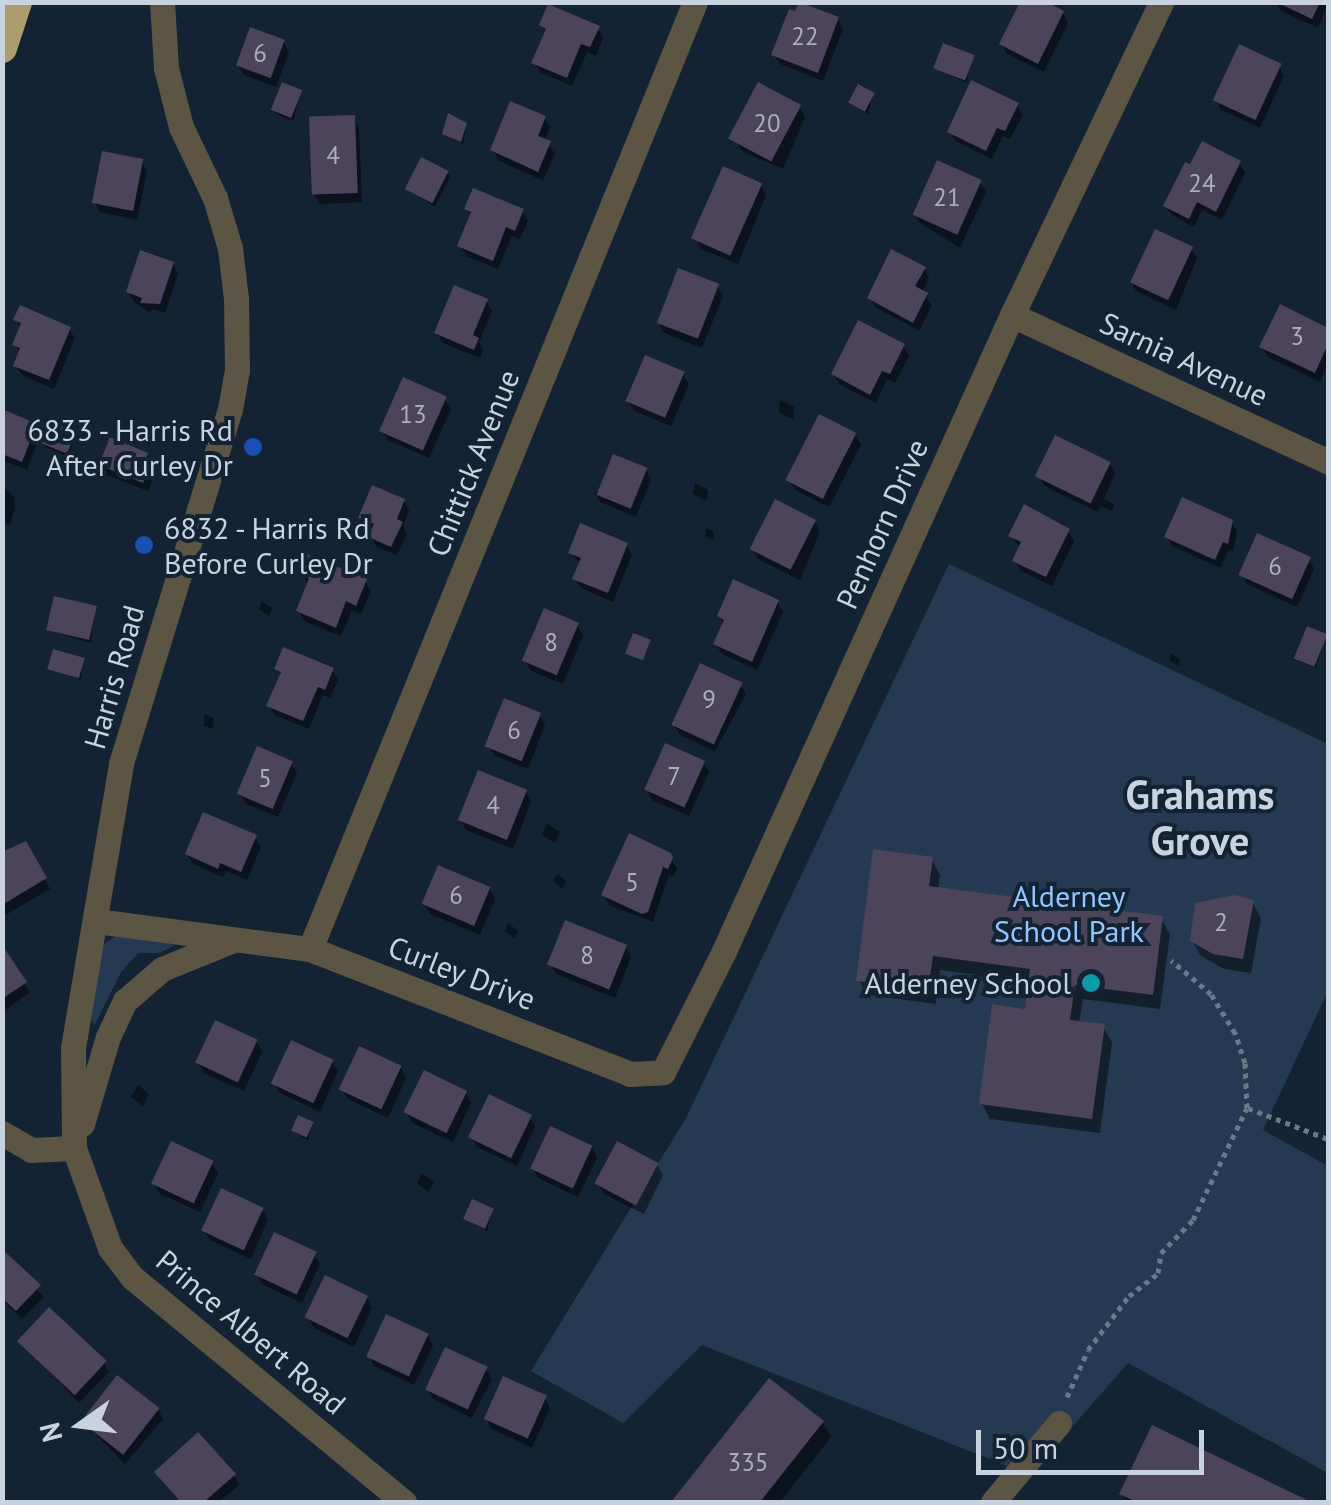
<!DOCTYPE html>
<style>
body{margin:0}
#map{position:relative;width:1331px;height:1505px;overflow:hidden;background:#132334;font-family:"PT Sans",sans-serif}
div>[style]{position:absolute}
.green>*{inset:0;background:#253a52}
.shadow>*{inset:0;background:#0007}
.building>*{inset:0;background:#4b445b;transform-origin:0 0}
.path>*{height:5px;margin-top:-2.5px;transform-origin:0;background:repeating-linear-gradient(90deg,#6b7886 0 5px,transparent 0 10px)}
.minor>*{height:25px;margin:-12.5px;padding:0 12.5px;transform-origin:12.5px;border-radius:12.5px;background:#5c5543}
.highway>*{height:30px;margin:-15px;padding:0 15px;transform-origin:15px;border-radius:15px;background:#ad9c6d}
.dots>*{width:28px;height:28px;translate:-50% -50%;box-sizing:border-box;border:5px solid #132334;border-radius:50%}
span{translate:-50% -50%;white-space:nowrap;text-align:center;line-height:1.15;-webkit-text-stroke:8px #132334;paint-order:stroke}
.number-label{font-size:25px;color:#aaafbe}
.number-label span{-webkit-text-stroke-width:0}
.street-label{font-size:30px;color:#c9d3df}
.poi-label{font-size:30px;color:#c9d3df}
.right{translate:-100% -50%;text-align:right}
.left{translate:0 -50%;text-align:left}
.park-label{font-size:30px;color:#93c5fe}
.district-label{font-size:40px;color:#c9d3df;font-weight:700}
.frame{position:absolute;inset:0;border:5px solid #c9d3df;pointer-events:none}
.north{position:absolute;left:30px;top:1375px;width:100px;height:100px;-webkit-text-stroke:8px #132334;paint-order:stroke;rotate:256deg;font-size:28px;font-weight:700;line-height:40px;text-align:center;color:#c9d3df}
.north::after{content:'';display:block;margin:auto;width:35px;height:45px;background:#c9d3df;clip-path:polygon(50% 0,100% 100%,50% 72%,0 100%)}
.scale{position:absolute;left:976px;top:1430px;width:228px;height:45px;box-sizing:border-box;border:5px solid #c9d3df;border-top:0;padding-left:12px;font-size:30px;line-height:35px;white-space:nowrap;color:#c9d3df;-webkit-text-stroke:8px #132334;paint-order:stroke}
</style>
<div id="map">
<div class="green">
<div style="clip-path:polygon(949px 564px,1328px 744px,1328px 991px,1263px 1130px,1328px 1166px,1328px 1473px,1128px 1363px,1030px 1475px,702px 1345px,623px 1423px,531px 1371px,686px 1118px)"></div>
<div style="clip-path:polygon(121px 932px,175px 945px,159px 953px,138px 953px,121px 972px,94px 1026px,88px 1011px,95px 975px,105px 943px)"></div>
</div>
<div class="shadow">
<div style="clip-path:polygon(1276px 2px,1328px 2px,1328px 4px,1318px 28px,1281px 11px)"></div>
<div style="clip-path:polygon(1063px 13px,1068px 23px,1044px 72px,1007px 54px,1002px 44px)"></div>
<div style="clip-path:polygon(838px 19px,843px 29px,823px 81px,780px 64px,774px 54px)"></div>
<div style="clip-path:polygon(542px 25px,598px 28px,603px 38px,596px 56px,587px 52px,572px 86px,540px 72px,534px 62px,546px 33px)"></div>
<div style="clip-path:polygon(284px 42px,289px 52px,276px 87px,244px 75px,238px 66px)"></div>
<div style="clip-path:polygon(973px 57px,966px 83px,936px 67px)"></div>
<div style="clip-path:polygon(1279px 66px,1284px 76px,1260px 128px,1221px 110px,1216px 100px)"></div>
<div style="clip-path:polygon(301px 92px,293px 121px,276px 114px,274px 110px)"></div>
<div style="clip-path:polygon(873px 95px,868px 114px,852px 103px)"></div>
<div style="clip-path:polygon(1017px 105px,1023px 115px,1010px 139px,1003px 136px,992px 159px,955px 141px,950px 131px)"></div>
<div style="clip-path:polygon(799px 107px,805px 117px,783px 169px,742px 151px,736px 141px)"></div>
<div style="clip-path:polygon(353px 117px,359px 127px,362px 202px,320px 204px,314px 194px)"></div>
<div style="clip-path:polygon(544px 118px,550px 127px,544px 141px,555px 153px,543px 181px,498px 160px,493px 150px)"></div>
<div style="clip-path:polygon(466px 124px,463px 144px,444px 134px)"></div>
<div style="clip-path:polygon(142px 162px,147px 171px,137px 220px,100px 212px,94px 202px)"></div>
<div style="clip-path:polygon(1239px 163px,1245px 173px,1222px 220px,1202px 210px,1194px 227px,1172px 215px,1166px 206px)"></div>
<div style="clip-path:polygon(448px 173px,450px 177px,435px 207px,407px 189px)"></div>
<div style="clip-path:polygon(980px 182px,986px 192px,960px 248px,920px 223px,915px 214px)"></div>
<div style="clip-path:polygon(761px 185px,766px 195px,738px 264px,701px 249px,696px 239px)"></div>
<div style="clip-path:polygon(467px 209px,522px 211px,528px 221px,520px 239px,512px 236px,498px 269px,466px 256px,460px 246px,472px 217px)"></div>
<div style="clip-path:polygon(1191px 248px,1197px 258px,1176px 310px,1136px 291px,1131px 281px)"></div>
<div style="clip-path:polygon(173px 264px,178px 274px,165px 313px,154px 309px,149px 312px,134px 302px,129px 292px)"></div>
<div style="clip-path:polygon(924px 268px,929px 278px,922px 292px,932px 305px,919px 331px,875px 307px,870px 297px)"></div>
<div style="clip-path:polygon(717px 286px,723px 296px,702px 348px,664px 333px,658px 323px)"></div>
<div style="clip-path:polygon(486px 301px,492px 311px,479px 342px,483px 350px,480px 358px,443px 343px,437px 333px)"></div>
<div style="clip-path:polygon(1281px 308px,1328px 330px,1328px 364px,1320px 382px,1268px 357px,1262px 347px)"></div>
<div style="clip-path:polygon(16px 320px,69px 329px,75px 338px,54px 389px,22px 375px,16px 366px,21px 354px,15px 344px,21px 329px)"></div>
<div style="clip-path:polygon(903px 346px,909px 356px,895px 383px,887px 379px,876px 403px,839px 384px,834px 374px)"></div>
<div style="clip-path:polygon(683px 374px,689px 384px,671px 426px,634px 411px,628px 401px)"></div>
<div style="clip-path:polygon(445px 399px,451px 409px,429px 458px,388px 440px,382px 430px)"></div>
<div style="clip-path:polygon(780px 400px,794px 407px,793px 419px,779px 413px)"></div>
<div style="clip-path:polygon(2px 412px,35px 426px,42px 438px,75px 432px,69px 457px,43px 446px,39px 439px,27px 470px,2px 460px)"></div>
<div style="clip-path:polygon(855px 435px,861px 445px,829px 507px,795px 490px,789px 480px)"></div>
<div style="clip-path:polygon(146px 455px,154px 476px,148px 491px,107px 475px,102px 465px)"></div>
<div style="clip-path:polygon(1110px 464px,1115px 474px,1104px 498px,1114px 505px,1112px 511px,1100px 506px,1098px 512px,1044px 486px,1039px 476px)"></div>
<div style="clip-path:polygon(646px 470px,651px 480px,636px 517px,600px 502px,595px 493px)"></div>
<div style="clip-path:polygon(695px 483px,708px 490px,707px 501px,693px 494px)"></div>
<div style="clip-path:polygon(2px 485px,14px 497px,15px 508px,10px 525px,4px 523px,2px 528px)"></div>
<div style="clip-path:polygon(404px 501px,409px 510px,403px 526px,407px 534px,397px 555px,377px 547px,371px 537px,374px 530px,361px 518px)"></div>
<div style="clip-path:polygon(814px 522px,820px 531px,800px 580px,758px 559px,753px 549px)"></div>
<div style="clip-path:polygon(1232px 522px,1237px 532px,1233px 552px,1229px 550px,1220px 568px,1172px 546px,1167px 536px)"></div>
<div style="clip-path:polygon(706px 528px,713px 531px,714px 540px,706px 537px)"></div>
<div style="clip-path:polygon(1068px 531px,1074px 541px,1052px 586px,1021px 571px,1015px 561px,1021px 548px,1011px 536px)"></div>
<div style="clip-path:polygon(626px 545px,632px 555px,613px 602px,581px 588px,575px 579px,581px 564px,571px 553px)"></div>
<div style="clip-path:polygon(1309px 559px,1314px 569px,1297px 607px,1247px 584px,1241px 574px)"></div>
<div style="clip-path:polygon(302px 574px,365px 581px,371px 591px,361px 614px,352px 610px,341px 636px,304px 621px,299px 611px,307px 583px)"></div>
<div style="clip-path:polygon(262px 601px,272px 608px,269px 616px,259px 609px)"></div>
<div style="clip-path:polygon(777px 602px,783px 612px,757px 670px,722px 654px,716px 644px,725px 625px,719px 616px)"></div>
<div style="clip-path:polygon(95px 608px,91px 643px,48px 630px)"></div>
<div style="clip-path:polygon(577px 625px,583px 635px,563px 684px,531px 671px,525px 661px)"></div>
<div style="clip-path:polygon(1325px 636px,1316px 668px,1299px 661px,1297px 657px)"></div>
<div style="clip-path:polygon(1170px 654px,1179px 658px,1180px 666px,1170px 661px)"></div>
<div style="clip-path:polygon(83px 660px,81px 680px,50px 668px)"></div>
<div style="clip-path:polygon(277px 668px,332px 670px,338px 680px,330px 698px,323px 695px,309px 729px,275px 715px,269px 706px,282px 676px)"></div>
<div style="clip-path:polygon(740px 684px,746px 694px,715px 751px,680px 735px,674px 725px)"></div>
<div style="clip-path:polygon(204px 714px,214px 718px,213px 729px,204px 726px)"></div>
<div style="clip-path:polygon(539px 715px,545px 724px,528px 769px,495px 756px,489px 746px)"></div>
<div style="clip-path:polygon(291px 763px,297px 773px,278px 817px,246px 804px,240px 794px)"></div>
<div style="clip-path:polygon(703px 763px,709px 772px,689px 816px,652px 800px,647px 790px)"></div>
<div style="clip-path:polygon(526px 792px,531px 802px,513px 849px,466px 830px,461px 820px)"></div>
<div style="clip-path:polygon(547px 823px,560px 832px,555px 843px,542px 835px)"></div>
<div style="clip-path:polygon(255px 837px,261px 847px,247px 880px,226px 871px,223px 877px,193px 864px,187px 854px)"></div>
<div style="clip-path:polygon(26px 845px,50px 889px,2px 917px,2px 856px)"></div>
<div style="clip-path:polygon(669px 855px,677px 869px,673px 877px,669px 875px,653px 922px,609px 905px,604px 895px)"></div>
<div style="clip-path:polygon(932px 860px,940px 875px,938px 890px,1161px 919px,1170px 934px,1160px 1009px,1083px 999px,1079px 1023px,1103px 1027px,1112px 1042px,1100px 1133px,990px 1119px,982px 1104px,1028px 1012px,1031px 982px,940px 970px,936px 1004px,868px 995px,859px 980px)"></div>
<div style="clip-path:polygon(557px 874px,566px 881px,562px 889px,553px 881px)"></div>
<div style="clip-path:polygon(490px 889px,495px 899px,480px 935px,430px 914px,424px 904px)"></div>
<div style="clip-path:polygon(1252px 902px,1261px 918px,1251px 973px,1224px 969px,1201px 956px,1192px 941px)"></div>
<div style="clip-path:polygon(508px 923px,518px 931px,514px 938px,505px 931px)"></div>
<div style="clip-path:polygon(626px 947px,631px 957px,615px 998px,556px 974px,550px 964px)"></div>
<div style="clip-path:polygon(2px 950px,30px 992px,2px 1012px)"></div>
<div style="clip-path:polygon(257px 1042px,262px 1052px,244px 1091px,204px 1073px,198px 1063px)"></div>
<div style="clip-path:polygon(332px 1062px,338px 1071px,320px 1112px,280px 1093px,274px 1084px)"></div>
<div style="clip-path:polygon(401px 1068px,406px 1078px,388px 1118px,348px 1099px,342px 1090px)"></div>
<div style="clip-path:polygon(138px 1085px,149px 1094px,143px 1106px,131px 1097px)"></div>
<div style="clip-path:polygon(466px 1093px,471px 1103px,453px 1142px,412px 1123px,407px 1113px)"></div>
<div style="clip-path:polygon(530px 1117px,535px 1127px,517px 1166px,477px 1147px,471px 1137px)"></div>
<div style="clip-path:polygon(312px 1124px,308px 1141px,294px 1131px)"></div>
<div style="clip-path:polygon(592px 1148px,597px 1158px,578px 1197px,538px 1178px,533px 1168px)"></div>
<div style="clip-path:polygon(212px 1163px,218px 1173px,200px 1212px,160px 1194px,154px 1184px)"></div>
<div style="clip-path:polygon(657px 1165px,663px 1175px,644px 1214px,604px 1194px,598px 1184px)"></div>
<div style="clip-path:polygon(422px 1173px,434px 1182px,428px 1192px,417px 1183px)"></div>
<div style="clip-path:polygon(262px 1210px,268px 1219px,251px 1259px,210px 1240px,204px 1231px)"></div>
<div style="clip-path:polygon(492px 1211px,487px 1231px,465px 1219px)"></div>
<div style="clip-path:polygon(2px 1252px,44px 1297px,22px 1319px,2px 1300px)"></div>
<div style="clip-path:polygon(314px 1254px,320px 1264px,302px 1303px,263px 1285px,257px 1275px)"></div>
<div style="clip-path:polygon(367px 1298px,372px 1308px,354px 1347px,314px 1328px,308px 1318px)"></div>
<div style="clip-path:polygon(428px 1336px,433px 1346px,414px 1385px,374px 1366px,369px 1356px)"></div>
<div style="clip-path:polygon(20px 1341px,104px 1362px,109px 1372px,79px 1403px)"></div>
<div style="clip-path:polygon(486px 1369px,492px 1379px,472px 1418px,433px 1399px,428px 1389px)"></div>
<div style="clip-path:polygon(770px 1381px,822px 1422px,831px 1437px,780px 1502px,675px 1502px)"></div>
<div style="clip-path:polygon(545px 1398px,550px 1408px,532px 1448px,492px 1429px,486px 1419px)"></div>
<div style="clip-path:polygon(158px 1409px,163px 1419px,125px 1464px,82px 1420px)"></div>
<div style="clip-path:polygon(1153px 1429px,1306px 1502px,1127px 1502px,1122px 1494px)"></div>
<div style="clip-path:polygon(157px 1472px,234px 1475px,239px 1485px,219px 1502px,181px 1502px)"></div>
</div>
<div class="building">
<div style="clip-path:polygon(799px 2px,839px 17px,818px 73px,771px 55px,789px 9px,795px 11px)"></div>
<div style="clip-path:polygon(1020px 2px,1047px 2px,1064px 11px,1038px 64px,999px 44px)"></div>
<div style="clip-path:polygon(1276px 2px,1320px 2px,1312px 19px)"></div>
<div style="clip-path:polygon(548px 4px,600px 26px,590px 47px,581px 44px,567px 78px,531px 63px,546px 29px,539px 25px)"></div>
<div style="left:250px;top:27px;width:37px;height:41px;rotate:20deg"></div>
<div style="left:943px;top:43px;width:34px;height:27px;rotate:21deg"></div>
<div style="left:1239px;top:44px;width:47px;height:62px;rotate:25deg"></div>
<div style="clip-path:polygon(971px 80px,1019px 103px,1005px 131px,997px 128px,986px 151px,947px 132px)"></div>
<div style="left:282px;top:82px;width:22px;height:30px;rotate:22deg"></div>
<div style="left:758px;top:82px;width:49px;height:64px;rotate:28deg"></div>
<div style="left:858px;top:84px;width:19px;height:21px;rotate:28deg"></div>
<div style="clip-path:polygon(510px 101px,546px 116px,538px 136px,551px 141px,538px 172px,490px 150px)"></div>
<div style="clip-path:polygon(448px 113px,467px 123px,461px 142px,442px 134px)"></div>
<div style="left:355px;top:115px;width:78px;height:46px;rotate:88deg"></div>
<div style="clip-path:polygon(1202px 141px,1241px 161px,1216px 212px,1197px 202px,1189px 219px,1163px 206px,1185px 162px,1190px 164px)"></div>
<div style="left:102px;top:151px;width:42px;height:53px;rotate:11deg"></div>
<div style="left:421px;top:157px;width:31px;height:36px;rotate:27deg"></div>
<div style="left:937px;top:160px;width:49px;height:60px;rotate:24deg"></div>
<div style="left:723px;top:166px;width:43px;height:79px;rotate:24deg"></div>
<div style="clip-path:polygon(473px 188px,524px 209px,515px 231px,506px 227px,493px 261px,457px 246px,471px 212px,464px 209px)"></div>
<div style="left:1155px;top:229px;width:42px;height:59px;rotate:25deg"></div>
<div style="clip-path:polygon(891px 249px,926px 267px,915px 286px,928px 293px,913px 323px,867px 298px)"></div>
<div style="clip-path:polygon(140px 250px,174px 262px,160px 304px,140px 303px,142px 298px,126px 292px)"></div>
<div style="left:678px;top:268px;width:44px;height:59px;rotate:21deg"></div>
<div style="clip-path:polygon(454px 285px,488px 299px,473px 335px,479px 338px,474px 350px,434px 333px)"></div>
<div style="clip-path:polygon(1280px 304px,1328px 328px,1328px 344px,1315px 373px,1259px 347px)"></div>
<div style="clip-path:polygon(20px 305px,71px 327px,49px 380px,13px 366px,20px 348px,12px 345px,21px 323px,13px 320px)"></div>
<div style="clip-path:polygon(858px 320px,905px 344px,890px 374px,882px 371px,870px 395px,831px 374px)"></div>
<div style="left:645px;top:355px;width:43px;height:50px;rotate:23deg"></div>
<div style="left:403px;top:377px;width:48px;height:59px;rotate:24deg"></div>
<div style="clip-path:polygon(2px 409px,37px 424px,22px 462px,2px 454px)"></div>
<div style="left:819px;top:414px;width:42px;height:74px;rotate:27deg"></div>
<div style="left:48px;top:418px;width:31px;height:26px;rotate:22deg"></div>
<div style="left:1055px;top:435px;width:62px;height:46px;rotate:26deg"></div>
<div style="clip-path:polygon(110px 437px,148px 453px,144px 462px,150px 464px,143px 483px,99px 465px)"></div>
<div style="left:613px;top:454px;width:37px;height:44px;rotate:22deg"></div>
<div style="clip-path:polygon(372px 485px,405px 499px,397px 519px,403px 522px,391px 547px,368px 537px,374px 524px,358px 518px)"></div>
<div style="clip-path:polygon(1182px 497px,1233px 520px,1228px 544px,1223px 542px,1215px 560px,1164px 537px)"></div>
<div style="left:775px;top:499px;width:46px;height:56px;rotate:27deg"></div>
<div style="clip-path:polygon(1024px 504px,1070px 529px,1046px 577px,1012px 561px,1021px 542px,1008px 536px)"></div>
<div style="clip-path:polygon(580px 523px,628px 543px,608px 593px,572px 579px,581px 558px,568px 553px)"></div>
<div style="left:1257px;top:533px;width:59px;height:46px;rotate:24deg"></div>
<div style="clip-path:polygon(307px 554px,367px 579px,356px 606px,346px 601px,336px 628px,296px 611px,309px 578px,299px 574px)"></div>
<div style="clip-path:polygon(733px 579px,779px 600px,752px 662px,713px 644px,724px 620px,717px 616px)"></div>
<div style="left:54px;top:596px;width:44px;height:35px;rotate:13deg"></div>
<div style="left:544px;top:608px;width:38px;height:57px;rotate:23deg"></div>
<div style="left:1307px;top:626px;width:22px;height:35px;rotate:22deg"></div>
<div style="left:633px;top:633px;width:19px;height:22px;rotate:21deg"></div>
<div style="clip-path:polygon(283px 647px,334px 668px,325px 690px,318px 687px,303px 721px,266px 706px,281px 672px,274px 669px)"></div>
<div style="left:53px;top:649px;width:33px;height:21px;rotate:16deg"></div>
<div style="left:700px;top:663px;width:47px;height:68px;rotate:25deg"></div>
<div style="left:504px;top:698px;width:40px;height:52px;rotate:22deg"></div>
<div style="left:665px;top:743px;width:44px;height:51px;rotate:24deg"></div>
<div style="left:257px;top:746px;width:39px;height:52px;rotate:23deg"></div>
<div style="left:478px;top:770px;width:53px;height:54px;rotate:22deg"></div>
<div style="clip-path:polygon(203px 812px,257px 835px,241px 872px,220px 863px,218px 869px,185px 854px)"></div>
<div style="clip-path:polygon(629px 833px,671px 853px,673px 858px,668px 869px,663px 867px,648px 912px,642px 914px,601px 895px)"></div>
<div style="clip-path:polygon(26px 841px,47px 878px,2px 905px,2px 852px)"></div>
<div style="clip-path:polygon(873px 849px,933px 857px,929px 886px,1163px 916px,1153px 995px,1075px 985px,1070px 1020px,1105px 1024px,1092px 1119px,979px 1104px,992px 1004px,1025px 1009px,1030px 969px,933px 956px,928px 990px,856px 981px)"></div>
<div style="left:438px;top:865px;width:57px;height:42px;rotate:23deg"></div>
<div style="clip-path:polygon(1235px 895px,1254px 900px,1243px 959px,1213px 954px,1190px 941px,1195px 903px)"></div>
<div style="left:565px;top:920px;width:67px;height:48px;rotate:22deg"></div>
<div style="clip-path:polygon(2px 945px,27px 982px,2px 999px)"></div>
<div style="left:215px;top:1020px;width:47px;height:47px;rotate:25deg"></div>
<div style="left:291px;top:1040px;width:47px;height:48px;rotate:25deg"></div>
<div style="left:359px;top:1046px;width:47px;height:48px;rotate:25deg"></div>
<div style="left:424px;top:1070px;width:48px;height:47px;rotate:26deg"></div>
<div style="left:489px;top:1094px;width:48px;height:48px;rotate:26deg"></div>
<div style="left:298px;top:1115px;width:17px;height:17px;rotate:24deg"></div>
<div style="left:550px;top:1126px;width:47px;height:47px;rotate:25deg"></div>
<div style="left:171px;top:1141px;width:47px;height:47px;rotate:25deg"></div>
<div style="left:617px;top:1141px;width:47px;height:48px;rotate:28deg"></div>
<div style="left:221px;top:1188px;width:47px;height:47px;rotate:25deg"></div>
<div style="left:472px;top:1199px;width:24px;height:22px;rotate:24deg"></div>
<div style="left:274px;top:1232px;width:47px;height:47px;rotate:25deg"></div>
<div style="clip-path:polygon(2px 1249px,41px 1285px,16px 1311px,2px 1298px)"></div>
<div style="left:325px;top:1275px;width:48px;height:47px;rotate:26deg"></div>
<div style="left:49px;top:1307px;width:79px;height:47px;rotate:43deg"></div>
<div style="left:386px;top:1314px;width:47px;height:47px;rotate:25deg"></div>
<div style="left:445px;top:1347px;width:47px;height:47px;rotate:25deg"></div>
<div style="left:117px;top:1375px;width:54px;height:59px;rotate:38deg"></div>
<div style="left:503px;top:1376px;width:48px;height:47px;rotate:24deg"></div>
<div style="clip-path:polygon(769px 1378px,824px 1421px,760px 1502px,671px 1502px)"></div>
<div style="clip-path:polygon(1152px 1425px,1311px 1502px,1137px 1502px,1119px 1494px)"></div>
<div style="clip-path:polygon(198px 1432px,236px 1474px,204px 1502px,181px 1502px,154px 1472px)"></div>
</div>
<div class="path">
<div style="left:1248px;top:1108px;width:86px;rotate:21.2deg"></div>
<div style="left:1067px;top:1397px;width:51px;rotate:-65.9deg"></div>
<div style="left:1088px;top:1350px;width:68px;rotate:-52.8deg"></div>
<div style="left:1129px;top:1296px;width:37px;rotate:-38deg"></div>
<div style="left:1158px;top:1273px;width:20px;rotate:-81deg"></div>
<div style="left:1161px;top:1253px;width:46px;rotate:-45.9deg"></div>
<div style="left:1193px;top:1220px;width:124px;rotate:-64.3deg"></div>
<div style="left:1247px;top:1108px;width:45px;rotate:-92.5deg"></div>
<div style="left:1245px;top:1063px;width:32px;rotate:-108deg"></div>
<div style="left:1235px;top:1033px;width:46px;rotate:-121.6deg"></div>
<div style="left:1211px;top:994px;width:52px;rotate:-139.6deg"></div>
</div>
<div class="minor">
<div style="left:162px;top:2px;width:66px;rotate:86.5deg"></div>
<div style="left:166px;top:68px;width:61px;rotate:75.7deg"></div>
<div style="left:181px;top:127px;width:79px;rotate:64.4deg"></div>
<div style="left:215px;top:198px;width:52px;rotate:73.3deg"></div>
<div style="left:230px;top:248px;width:50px;rotate:83.2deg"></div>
<div style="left:236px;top:298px;width:72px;rotate:89.2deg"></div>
<div style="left:237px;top:370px;width:40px;rotate:100deg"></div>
<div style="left:230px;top:409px;width:371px;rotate:107.1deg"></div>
<div style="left:121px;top:764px;width:288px;rotate:99.6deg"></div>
<div style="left:73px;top:1048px;width:100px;rotate:89.4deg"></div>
<div style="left:74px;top:1148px;width:106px;rotate:70.2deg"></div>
<div style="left:110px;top:1248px;width:38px;rotate:53deg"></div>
<div style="left:133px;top:1278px;width:352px;rotate:39.6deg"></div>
<div style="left:1012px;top:315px;width:349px;rotate:24.9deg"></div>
<div style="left:96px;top:921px;width:216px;rotate:7.5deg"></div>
<div style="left:310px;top:949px;width:344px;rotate:21.3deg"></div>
<div style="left:630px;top:1074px;width:33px;rotate:-3deg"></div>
<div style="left:663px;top:1072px;width:136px;rotate:-63.2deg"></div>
<div style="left:724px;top:951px;width:698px;rotate:-65.64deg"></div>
<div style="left:1012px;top:315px;width:347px;rotate:-64.5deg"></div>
<div style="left:310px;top:949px;width:1022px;rotate:-67.88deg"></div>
<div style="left:82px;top:1124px;width:91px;rotate:-73.4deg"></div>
<div style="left:108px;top:1037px;width:40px;rotate:-65deg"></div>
<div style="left:125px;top:1001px;width:49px;rotate:-40.9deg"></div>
<div style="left:162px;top:969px;width:74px;rotate:-22.1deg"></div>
<div style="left:2px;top:1133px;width:34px;rotate:30deg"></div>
<div style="left:31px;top:1150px;width:43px;rotate:-2.7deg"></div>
<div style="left:993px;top:1502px;width:103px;rotate:-50.1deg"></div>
</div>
<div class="highway">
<div style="left:2px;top:48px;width:48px;rotate:-71.9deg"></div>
</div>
<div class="dots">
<div style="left:253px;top:447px;background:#1a4fb4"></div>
<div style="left:144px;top:545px;background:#1a4fb4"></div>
<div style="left:1091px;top:983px;background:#0f9aa8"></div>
</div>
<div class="number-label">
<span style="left:805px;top:36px">22</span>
<span style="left:260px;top:53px">6</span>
<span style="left:767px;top:123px">20</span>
<span style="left:333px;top:155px">4</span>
<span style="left:1202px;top:183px">24</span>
<span style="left:947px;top:197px">21</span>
<span style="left:1297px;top:336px">3</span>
<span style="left:413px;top:414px">13</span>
<span style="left:1275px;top:566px">6</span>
<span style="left:551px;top:642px">8</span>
<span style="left:709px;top:699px">9</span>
<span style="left:514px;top:730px">6</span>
<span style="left:674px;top:776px">7</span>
<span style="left:265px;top:778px">5</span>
<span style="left:493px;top:805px">4</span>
<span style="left:632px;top:882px">5</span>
<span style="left:456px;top:895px">6</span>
<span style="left:1221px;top:922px">2</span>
<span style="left:587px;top:955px">8</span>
<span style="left:748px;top:1462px">335</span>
</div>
<div class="street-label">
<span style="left:1184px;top:359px;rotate:25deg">Sarnia Avenue</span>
<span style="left:473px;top:463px;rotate:-68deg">Chittick Avenue</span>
<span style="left:882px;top:524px;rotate:-66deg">Penhorn Drive</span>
<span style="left:114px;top:677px;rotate:-74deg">Harris Road</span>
<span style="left:462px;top:973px;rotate:21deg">Curley Drive</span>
<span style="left:251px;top:1332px;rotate:40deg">Prince Albert Road</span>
</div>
<div class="poi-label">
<span class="right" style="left:233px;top:447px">6833 - Harris Rd<br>After Curley Dr</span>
<span class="left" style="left:164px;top:545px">6832 - Harris Rd<br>Before Curley Dr</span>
<span class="right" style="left:1071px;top:983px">Alderney School</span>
</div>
<div class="park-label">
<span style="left:1069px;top:913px">Alderney<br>School Park</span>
</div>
<div class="district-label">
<span style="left:1200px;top:817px">Grahams<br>Grove</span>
</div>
<div class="frame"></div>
<div class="north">N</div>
<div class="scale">50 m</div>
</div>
